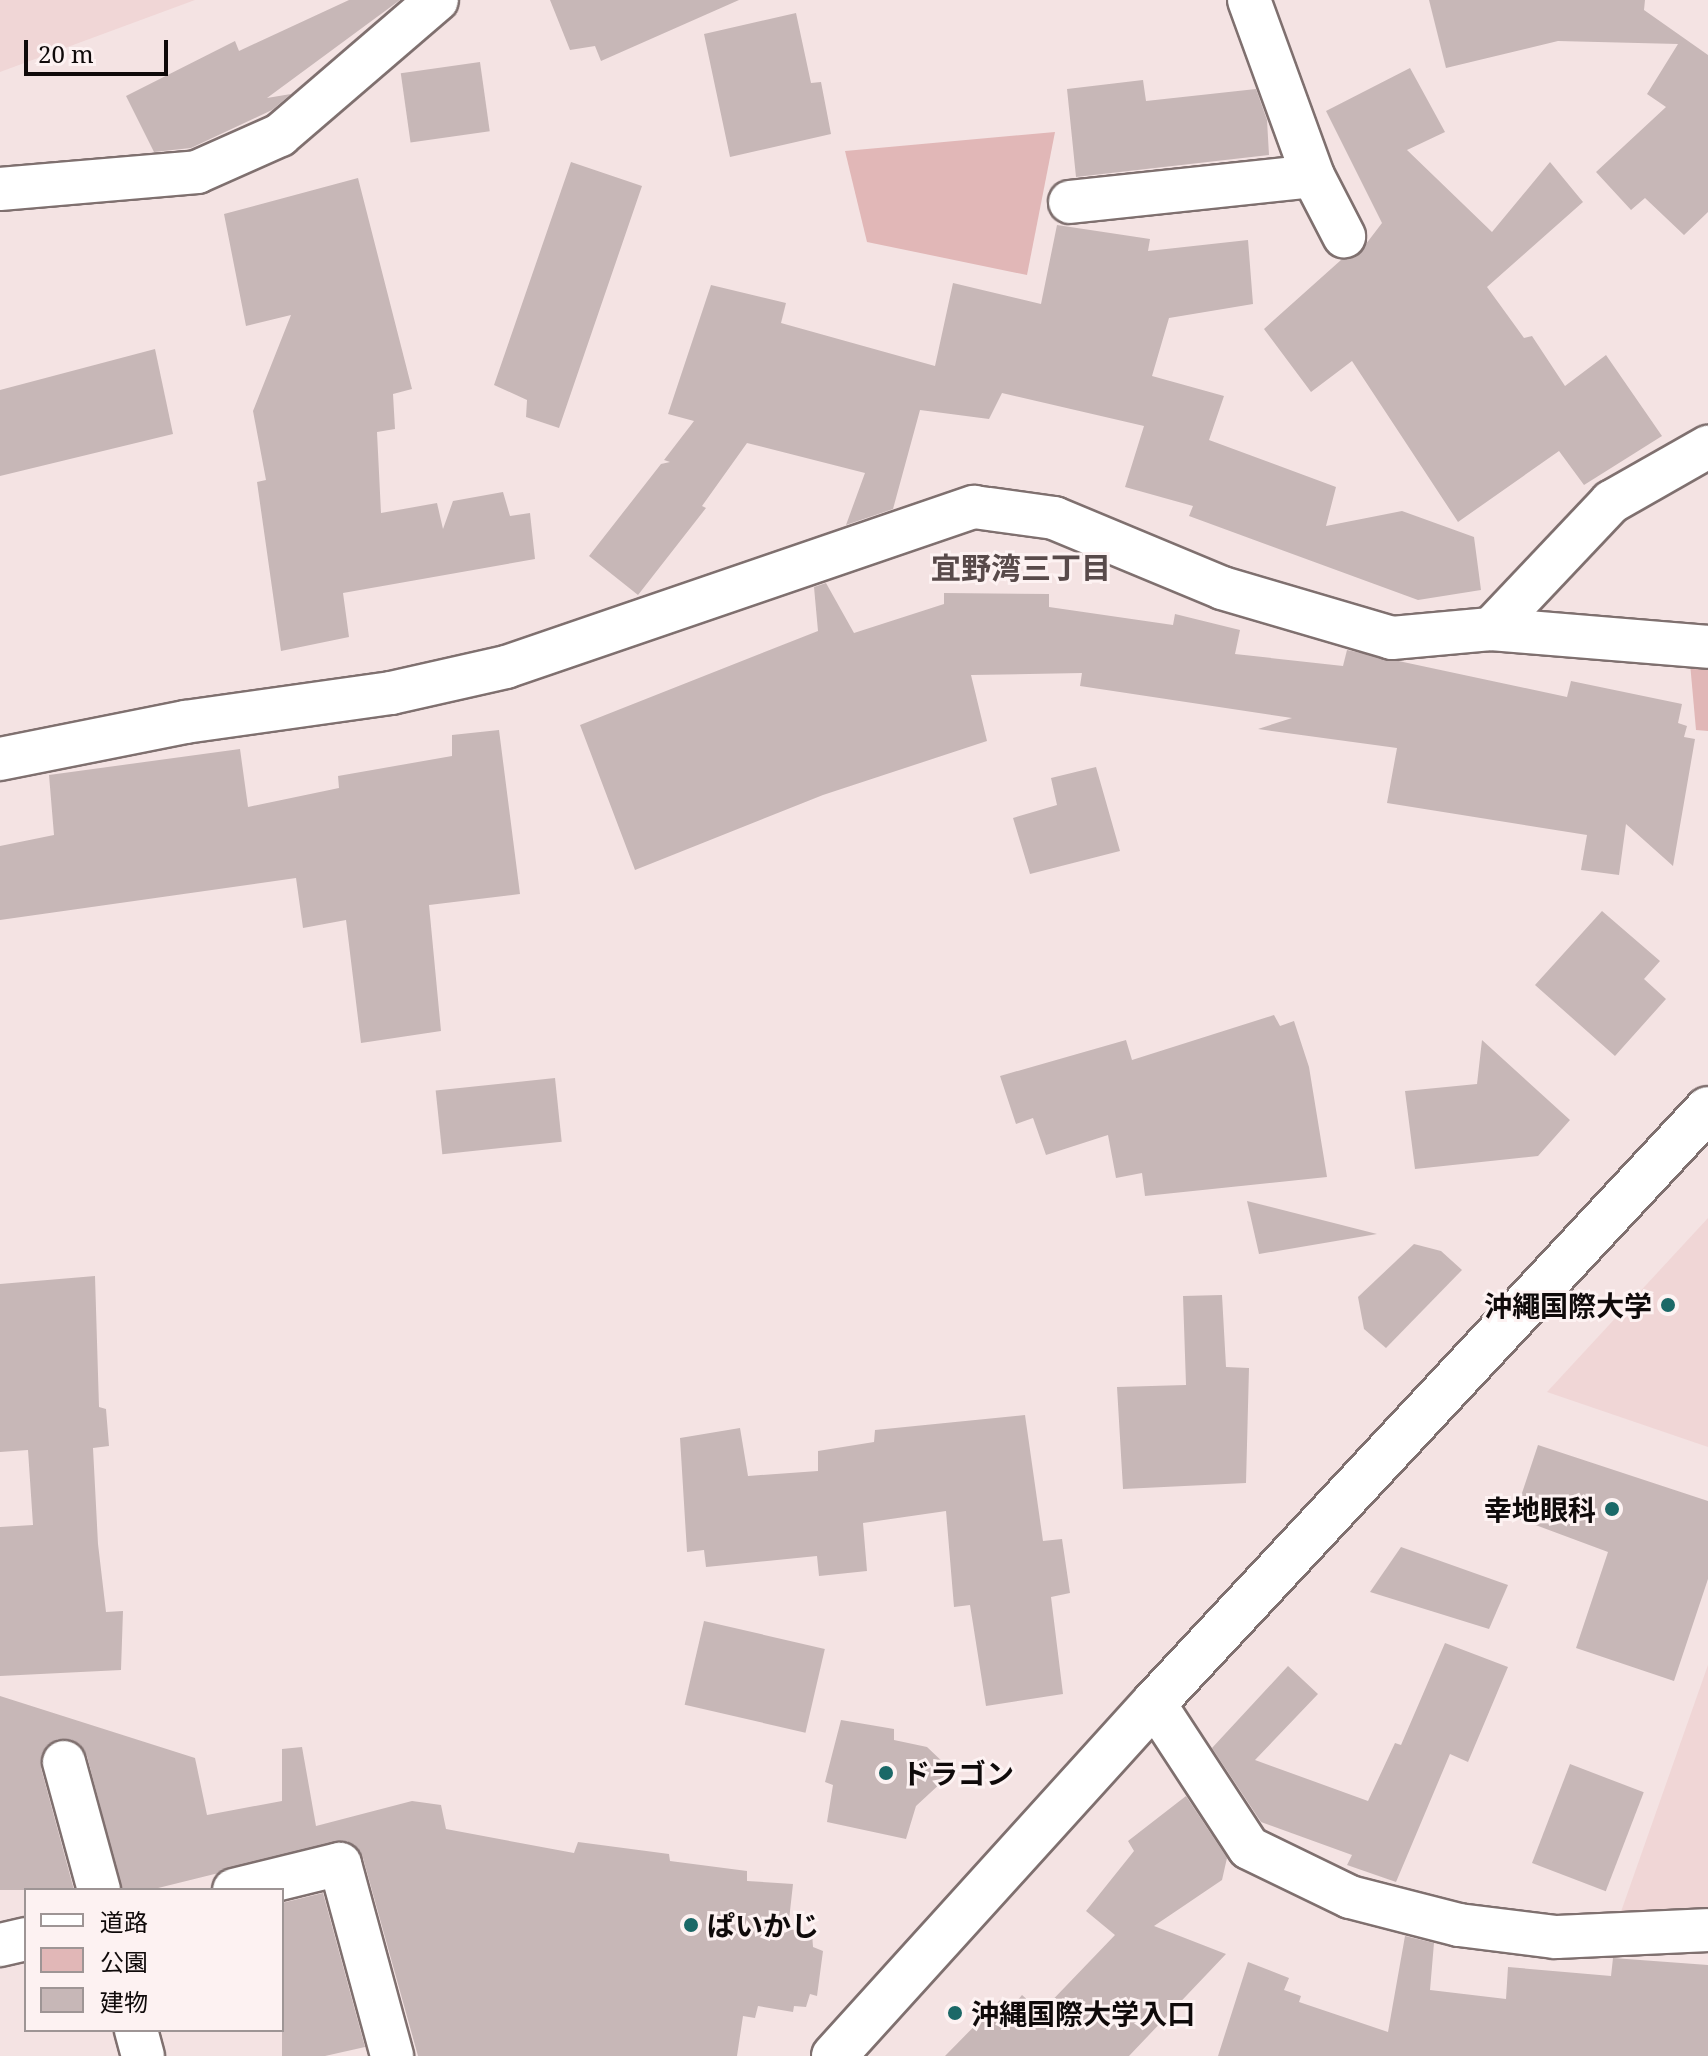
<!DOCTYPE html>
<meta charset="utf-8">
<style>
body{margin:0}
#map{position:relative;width:1708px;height:2056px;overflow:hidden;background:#f4e3e3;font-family:"Noto Serif","Noto Sans JP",serif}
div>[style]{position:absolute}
.built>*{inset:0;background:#f0d6d6}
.green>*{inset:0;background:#e1b7b7}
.building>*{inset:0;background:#c7b7b7;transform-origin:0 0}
.roads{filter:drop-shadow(2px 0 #7f706f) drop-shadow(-2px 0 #7f706f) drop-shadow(0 2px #7f706f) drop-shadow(0 -2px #7f706f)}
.minor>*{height:42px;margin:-21px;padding:0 21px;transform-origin:21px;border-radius:21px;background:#fff}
.tertiary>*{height:44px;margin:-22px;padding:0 22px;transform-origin:22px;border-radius:22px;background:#fff}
.dots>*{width:22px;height:22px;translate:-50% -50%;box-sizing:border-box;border:4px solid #fdf2f2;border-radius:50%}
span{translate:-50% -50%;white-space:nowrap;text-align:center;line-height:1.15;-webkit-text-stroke:6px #fdf2f2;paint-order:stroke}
.poi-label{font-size:28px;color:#0f0a0a;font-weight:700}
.right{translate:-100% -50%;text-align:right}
.left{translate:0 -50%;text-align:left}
.neighbourhood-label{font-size:30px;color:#584a4a;font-weight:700}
.legend{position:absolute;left:24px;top:1888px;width:260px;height:144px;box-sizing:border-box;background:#fdf2f2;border:2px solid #9e9595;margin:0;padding:10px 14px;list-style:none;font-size:24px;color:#0f0a0a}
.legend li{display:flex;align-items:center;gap:16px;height:40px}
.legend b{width:40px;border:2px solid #9e9595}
.scale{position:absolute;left:24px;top:40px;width:144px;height:36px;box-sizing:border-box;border:4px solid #0f0a0a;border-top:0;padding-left:10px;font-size:24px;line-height:28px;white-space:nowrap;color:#0f0a0a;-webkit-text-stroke:6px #fdf2f2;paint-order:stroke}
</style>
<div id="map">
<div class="built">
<div style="clip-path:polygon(0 0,195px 0,0 72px)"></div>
<div style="clip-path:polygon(1708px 1218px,1708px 1447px,1547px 1392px)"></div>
<div style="clip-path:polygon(1708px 1665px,1708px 1918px,1617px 1923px)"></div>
</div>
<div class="green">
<div style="clip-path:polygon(1055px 132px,1027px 275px,867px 242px,845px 151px)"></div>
<div style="clip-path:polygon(1690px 663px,1708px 664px,1708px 731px,1696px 730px)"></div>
</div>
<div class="building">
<div style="clip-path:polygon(349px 0,400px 0,267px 98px,291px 94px,272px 110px,191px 148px,154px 152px,126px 96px,235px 41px,239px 51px)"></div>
<div style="clip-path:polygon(550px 0,739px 0,601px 61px,595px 46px,570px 50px)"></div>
<div style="clip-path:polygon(1429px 0,1645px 0,1644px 10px,1708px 55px,1708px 212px,1684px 235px,1645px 198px,1631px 210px,1596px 172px,1666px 107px,1647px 94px,1678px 44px,1558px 41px,1446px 68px)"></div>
<div style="clip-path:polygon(796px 13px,811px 83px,821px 82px,831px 134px,730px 157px,704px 34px)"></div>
<div style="left:480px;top:62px;width:70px;height:80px;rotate:82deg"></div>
<div style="clip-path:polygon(1410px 68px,1445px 132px,1407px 150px,1492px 232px,1550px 162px,1583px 202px,1487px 287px,1524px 338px,1532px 336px,1565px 386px,1606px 355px,1662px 436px,1584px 485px,1559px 451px,1458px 522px,1352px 361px,1311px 392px,1264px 329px,1341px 260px,1356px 257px,1382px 223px,1326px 111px)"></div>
<div style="clip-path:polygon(1143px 80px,1146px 101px,1256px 89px,1267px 120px,1269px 155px,1076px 177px,1067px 89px)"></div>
<div style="clip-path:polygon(571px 162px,642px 186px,559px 428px,526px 417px,527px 400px,494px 385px)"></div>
<div style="clip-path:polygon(358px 178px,412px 389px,393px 394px,395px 429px,377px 432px,381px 513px,437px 503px,443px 529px,453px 501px,503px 492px,510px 516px,530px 513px,535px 559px,343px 593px,349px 637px,281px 651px,257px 482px,266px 480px,253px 411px,291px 315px,246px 326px,224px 214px)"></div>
<div style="clip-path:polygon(1057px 225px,1150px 239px,1148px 251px,1248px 240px,1253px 304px,1169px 318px,1152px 376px,1224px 396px,1209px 440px,1336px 487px,1326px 526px,1402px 511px,1474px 537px,1481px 590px,1418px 600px,1189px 516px,1193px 506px,1125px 487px,1144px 426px,1002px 393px,989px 419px,920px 410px,893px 509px,846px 525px,865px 473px,747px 443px,702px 506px,706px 508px,638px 595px,589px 556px,661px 464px,670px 462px,664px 460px,694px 421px,668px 414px,711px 285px,786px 303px,781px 323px,935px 366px,953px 283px,1041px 304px)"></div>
<div style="clip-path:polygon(155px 349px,173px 434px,0 476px,0 390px)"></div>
<div style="clip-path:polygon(826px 583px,854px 633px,944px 604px,944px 593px,1049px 594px,1049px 607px,1173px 625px,1175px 614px,1240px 630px,1235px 654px,1343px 666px,1347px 650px,1567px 697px,1571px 681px,1682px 704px,1678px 723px,1687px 726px,1684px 737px,1695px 739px,1673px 866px,1626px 824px,1619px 875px,1581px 870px,1587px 835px,1387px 803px,1397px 748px,1258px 729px,1292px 718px,1080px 686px,1082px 673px,971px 675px,987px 741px,823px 795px,635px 870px,580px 725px,818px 631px,814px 587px)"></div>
<div style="clip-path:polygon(499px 730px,520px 894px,429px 905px,441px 1031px,361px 1043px,346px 920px,303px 928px,296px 878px,0 920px,0 846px,54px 835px,49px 775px,240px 749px,248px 807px,339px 788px,338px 776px,452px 756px,452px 735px)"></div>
<div style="clip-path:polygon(1096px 767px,1120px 851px,1030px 874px,1013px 818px,1057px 805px,1051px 778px)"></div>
<div style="clip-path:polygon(1602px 911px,1660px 961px,1644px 979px,1666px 999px,1615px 1056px,1535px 985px)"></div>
<div style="clip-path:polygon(1274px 1015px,1280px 1026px,1294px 1021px,1309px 1067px,1327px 1177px,1145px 1196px,1142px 1173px,1116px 1178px,1108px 1135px,1046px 1155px,1033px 1118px,1016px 1124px,1000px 1076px,1126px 1040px,1132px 1060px)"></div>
<div style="clip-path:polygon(1482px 1040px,1570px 1120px,1538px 1156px,1415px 1169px,1405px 1091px,1477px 1084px)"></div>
<div style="left:555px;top:1078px;width:64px;height:120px;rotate:84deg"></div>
<div style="clip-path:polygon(1247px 1201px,1377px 1234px,1259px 1254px)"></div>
<div style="clip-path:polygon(1414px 1244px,1441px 1251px,1462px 1270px,1386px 1348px,1364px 1329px,1358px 1297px)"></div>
<div style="clip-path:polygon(95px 1276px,99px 1407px,106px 1409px,109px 1446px,93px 1448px,98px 1544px,106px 1612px,123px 1611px,121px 1670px,0 1676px,0 1527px,33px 1525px,28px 1450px,0 1452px,0 1284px)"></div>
<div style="clip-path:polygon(1222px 1295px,1226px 1367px,1249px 1368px,1246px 1483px,1123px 1489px,1117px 1387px,1186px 1385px,1183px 1296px)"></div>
<div style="clip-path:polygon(1025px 1415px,1043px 1541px,1062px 1539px,1070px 1593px,1051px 1597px,1063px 1694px,986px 1706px,970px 1605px,954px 1607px,946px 1511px,863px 1523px,867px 1571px,819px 1576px,817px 1556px,706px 1567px,704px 1550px,687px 1552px,680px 1438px,740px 1428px,748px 1476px,818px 1471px,818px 1451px,874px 1442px,875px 1430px)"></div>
<div style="clip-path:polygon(1538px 1445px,1708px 1501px,1708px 1579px,1674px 1681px,1576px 1648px,1608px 1552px,1514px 1517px)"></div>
<div style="clip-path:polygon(1401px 1547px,1508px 1585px,1489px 1629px,1370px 1592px)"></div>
<div style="left:704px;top:1621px;width:124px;height:86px;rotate:13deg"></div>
<div style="clip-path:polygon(1445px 1643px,1508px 1667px,1468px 1762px,1450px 1754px,1396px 1882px,1347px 1865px,1352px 1855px,1261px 1822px,1212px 1748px,1288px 1666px,1318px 1694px,1255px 1760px,1368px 1801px,1395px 1743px,1401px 1745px)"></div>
<div style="clip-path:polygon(0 1696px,195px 1758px,207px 1815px,282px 1801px,282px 1749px,302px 1747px,316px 1826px,412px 1801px,441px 1805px,446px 1829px,574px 1853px,578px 1842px,669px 1854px,670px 1861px,747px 1871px,747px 1881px,793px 1884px,788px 1929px,812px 1933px,813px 1947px,823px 1951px,817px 1996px,810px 1994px,806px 2007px,794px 2006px,793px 2012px,758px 2006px,755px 2018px,743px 2016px,737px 2056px,418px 2056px,363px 1858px,347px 1841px,150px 1890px,122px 1890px,87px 1756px,80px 1744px,58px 1739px,46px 1746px,41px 1768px,74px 1890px,0 1890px)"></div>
<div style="clip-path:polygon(841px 1720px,894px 1729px,894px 1740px,927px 1747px,946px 1765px,943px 1781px,916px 1806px,906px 1839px,827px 1822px,833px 1785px,825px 1782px)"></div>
<div style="left:1570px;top:1764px;width:79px;height:106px;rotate:21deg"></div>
<div style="clip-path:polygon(1186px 1796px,1227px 1858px,1222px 1880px,1154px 1926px,1226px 1954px,1129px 2056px,945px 2056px,1000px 2000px,1011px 2008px,1022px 1995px,1041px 2012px,1115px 1935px,1086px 1911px,1134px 1851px,1128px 1841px)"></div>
<div style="clip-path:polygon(323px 1893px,365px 2047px,325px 2056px,282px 2056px,282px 1903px)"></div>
<div style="clip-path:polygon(1405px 1936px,1434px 1943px,1430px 1990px,1506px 1999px,1508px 1967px,1611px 1976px,1613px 1958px,1708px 1965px,1708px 2056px,1218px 2056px,1248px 1962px,1289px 1978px,1284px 1990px,1301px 1996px,1299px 2002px,1388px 2032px)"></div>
</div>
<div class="roads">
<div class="minor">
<div style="left:1249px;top:0;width:187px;rotate:70deg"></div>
<div style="left:1313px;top:176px;width:68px;rotate:62.7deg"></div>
<div style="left:0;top:189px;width:198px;rotate:-4.9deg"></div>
<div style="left:197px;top:172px;width:91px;rotate:-24deg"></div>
<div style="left:280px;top:135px;width:207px;rotate:-40.7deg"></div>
<div style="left:1070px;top:202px;width:244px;rotate:-6.1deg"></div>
<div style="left:1491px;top:629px;width:175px;rotate:-46.6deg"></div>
<div style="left:1611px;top:502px;width:112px;rotate:-29.6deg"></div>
<div style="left:0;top:759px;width:189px;rotate:-11.3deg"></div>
<div style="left:185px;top:722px;width:208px;rotate:-8deg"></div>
<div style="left:391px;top:693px;width:118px;rotate:-12.7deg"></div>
<div style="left:506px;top:667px;width:495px;rotate:-18.9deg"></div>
<div style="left:974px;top:507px;width:81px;rotate:7.8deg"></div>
<div style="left:1054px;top:518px;width:182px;rotate:22.6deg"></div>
<div style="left:1222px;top:588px;width:177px;rotate:16.4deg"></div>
<div style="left:1392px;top:638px;width:99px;rotate:-5.2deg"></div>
<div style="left:1491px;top:629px;width:218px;rotate:4.7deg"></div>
<div style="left:1154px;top:1703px;width:173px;rotate:56.8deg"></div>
<div style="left:1249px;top:1848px;width:112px;rotate:25.9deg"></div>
<div style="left:1350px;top:1897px;width:113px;rotate:14.4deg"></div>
<div style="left:1459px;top:1925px;width:98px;rotate:7.1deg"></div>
<div style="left:1556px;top:1937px;width:152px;rotate:-2.6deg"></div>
<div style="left:64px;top:1762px;width:133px;rotate:74.7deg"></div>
<div style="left:234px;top:1890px;width:109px;rotate:-13.8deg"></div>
<div style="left:340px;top:1864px;width:199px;rotate:74.8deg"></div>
<div style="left:0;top:1945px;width:27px;rotate:-13deg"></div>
<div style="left:136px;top:2030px;width:27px;rotate:75deg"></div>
</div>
<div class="tertiary">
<div style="left:834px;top:2056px;width:476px;rotate:-47.8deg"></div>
<div style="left:1154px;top:1703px;width:812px;rotate:-47deg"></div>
</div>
</div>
<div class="dots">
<div style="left:1668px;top:1305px;background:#1b6867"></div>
<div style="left:1612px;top:1509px;background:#1b6867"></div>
<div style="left:886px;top:1773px;background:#1b6867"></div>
<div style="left:691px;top:1925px;background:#1b6867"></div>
<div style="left:955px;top:2013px;background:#1b6867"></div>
</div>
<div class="poi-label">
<span class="right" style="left:1652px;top:1305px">沖繩国際大学</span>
<span class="right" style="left:1596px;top:1509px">幸地眼科</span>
<span class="left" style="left:902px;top:1773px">ドラゴン</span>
<span class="left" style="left:707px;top:1925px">ぱいかじ</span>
<span class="left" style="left:971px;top:2013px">沖縄国際大学入口</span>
</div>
<div class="neighbourhood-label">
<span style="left:1021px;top:568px">宜野湾三丁目</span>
</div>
<ul class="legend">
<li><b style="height:10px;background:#fff"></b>道路</li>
<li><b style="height:22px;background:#e1b7b7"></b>公園</li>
<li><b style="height:22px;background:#c7b7b7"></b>建物</li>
</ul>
<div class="scale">20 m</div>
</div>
